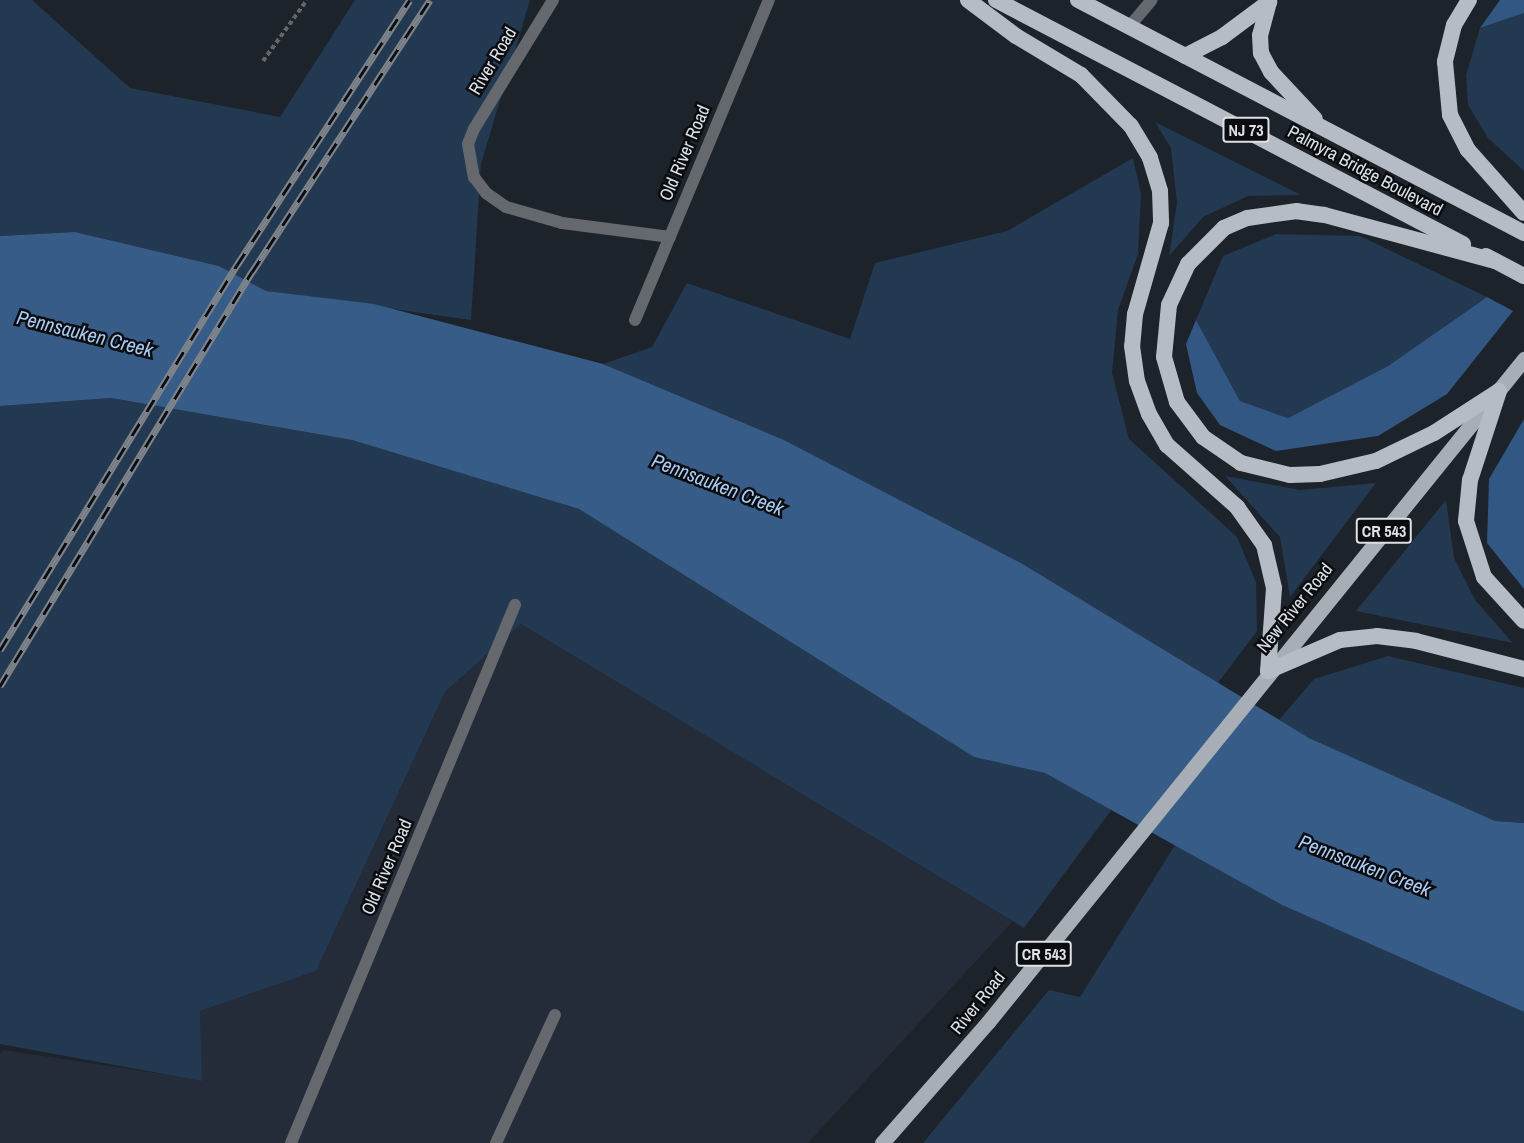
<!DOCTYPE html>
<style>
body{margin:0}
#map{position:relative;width:1524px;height:1143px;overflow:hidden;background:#1d232a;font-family:"Archivo Narrow",sans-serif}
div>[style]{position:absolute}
.built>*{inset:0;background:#232c38}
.green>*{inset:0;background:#233851}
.forest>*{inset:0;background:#325782}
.water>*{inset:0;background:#385c88}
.path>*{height:4px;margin-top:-2px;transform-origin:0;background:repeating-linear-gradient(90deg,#61666c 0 4.5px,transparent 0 7.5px)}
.service>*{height:12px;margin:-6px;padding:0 6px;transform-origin:6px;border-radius:6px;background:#65686c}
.minor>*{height:12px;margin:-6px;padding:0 6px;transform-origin:6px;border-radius:6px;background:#65686c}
.primary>*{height:15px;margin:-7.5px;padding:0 7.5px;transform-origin:7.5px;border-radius:7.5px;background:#a8aeb6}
.trunk>*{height:16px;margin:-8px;padding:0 8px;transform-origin:8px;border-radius:8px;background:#b6bcc5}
.rail>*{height:7px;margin-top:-3.5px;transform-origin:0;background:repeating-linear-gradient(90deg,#0a0c0f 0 14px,#7f848a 0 28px);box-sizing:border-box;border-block:2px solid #7f848a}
span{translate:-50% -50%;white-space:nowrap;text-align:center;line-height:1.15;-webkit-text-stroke:5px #0a0c0f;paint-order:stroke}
.shield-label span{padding:2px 4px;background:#0a0c0f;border:2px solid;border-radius:4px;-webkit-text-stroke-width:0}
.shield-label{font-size:16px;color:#dde1e6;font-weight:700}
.street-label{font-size:18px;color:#dde1e6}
.water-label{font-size:20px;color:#a9caf3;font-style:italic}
</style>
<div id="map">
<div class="built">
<div style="clip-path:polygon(521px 624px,1013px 921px,808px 1143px,0 1143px,0 1054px,4px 1050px,201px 1080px,200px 1011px,316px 971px,445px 692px)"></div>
</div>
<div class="green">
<div style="clip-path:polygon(0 0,32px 0,130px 88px,280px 117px,355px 0,530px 0,481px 164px,471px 320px,266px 291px,219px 266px,75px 232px,0 236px)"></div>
<div style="clip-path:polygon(1524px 13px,1524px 171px,1488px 138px,1468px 105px,1466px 75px,1480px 28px)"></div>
<div style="clip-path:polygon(1155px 122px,1301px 195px,1248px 196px,1203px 217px,1169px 256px,1177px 203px,1171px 148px)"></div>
<div style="clip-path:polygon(1133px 158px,1141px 194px,1138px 254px,1118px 310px,1112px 373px,1129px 439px,1237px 537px,1256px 582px,1257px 631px,1218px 683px,1021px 563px,784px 440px,603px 364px,652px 347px,687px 283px,850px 339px,875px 263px,1007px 231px)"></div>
<div style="clip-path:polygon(1276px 234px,1360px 236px,1487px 297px,1388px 366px,1288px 418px,1240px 401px,1196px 320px,1223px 256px)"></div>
<div style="clip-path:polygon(111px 398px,352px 440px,579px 509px,974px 757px,1045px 773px,1112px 809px,1024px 928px,521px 624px,445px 692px,316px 971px,200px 1011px,202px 1081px,0 1044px,0 406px)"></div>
<div style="clip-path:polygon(1225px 476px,1300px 490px,1376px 483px,1290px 597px,1280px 537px)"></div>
<div style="clip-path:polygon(1446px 500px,1454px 558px,1475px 600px,1513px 643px,1356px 611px)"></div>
<div style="clip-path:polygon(1388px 656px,1524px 688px,1524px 823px,1495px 821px,1309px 738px,1279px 720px,1314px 679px)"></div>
<div style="clip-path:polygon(1175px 845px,1282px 905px,1524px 1012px,1524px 1143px,923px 1143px,1049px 990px,1080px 997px)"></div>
</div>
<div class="forest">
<div style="clip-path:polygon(1500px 0,1524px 0,1524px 13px,1480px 28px)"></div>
<div style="clip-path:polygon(1487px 297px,1513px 311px,1447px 394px,1378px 436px,1276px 451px,1220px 425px,1197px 393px,1186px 344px,1196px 320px,1240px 401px,1288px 418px,1388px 366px)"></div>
<div style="clip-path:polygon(1524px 419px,1524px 589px,1487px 543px,1489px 479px)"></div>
</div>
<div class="water">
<div style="clip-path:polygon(75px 232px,219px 266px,266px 291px,374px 304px,603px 364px,784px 440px,1021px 563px,1309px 738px,1495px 821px,1524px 823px,1524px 1012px,1282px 905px,1045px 773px,974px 757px,579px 509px,352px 440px,111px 398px,0 406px,0 236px)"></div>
</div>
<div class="path">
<div style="left:263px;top:61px;width:75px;rotate:-54.2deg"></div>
</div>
<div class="service">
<div style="left:553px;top:0;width:151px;rotate:121.5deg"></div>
<div style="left:474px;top:129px;width:16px;rotate:112deg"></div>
<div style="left:468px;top:144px;width:34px;rotate:80deg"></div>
<div style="left:474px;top:177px;width:20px;rotate:53deg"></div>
<div style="left:486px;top:193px;width:24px;rotate:35deg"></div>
<div style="left:506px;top:207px;width:58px;rotate:15.9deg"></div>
<div style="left:562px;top:223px;width:109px;rotate:7.4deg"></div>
<div style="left:1129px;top:27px;width:35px;rotate:-50deg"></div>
<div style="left:291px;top:1143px;width:583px;rotate:-67.4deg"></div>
<div style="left:496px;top:1143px;width:141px;rotate:-65.3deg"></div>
</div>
<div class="minor">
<div style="left:635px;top:320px;width:347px;rotate:-67.3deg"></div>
</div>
<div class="primary">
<div style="left:882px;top:1143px;width:161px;rotate:-48.8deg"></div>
<div style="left:988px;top:1022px;width:853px;rotate:-51.05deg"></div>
</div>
<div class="trunk">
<div style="left:968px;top:0;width:60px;rotate:36.9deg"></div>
<div style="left:1016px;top:36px;width:76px;rotate:31deg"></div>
<div style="left:1081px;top:75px;width:71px;rotate:45.6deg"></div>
<div style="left:1131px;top:126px;width:37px;rotate:59deg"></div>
<div style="left:1150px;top:158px;width:34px;rotate:73deg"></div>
<div style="left:1160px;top:191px;width:32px;rotate:88deg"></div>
<div style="left:1161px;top:223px;width:95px;rotate:105.9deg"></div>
<div style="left:1135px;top:314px;width:32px;rotate:95deg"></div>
<div style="left:1132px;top:346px;width:35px;rotate:82deg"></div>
<div style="left:1137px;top:381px;width:35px;rotate:70deg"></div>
<div style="left:1149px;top:414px;width:36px;rotate:60deg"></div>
<div style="left:1167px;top:445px;width:94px;rotate:41.5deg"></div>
<div style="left:1237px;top:507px;width:47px;rotate:54.6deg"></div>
<div style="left:1264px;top:545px;width:44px;rotate:76.9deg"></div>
<div style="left:1274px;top:588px;width:83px;rotate:94.1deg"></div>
<div style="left:1268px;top:671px;width:78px;rotate:-23.3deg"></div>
<div style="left:1340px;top:640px;width:37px;rotate:-6deg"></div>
<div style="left:1377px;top:636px;width:39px;rotate:7deg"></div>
<div style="left:1416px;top:641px;width:112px;rotate:14.5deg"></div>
<div style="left:996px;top:0;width:527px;rotate:27.59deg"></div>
<div style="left:1078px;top:0;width:503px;rotate:27.58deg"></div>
<div style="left:1469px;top:0;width:29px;rotate:121deg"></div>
<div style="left:1454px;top:25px;width:38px;rotate:104deg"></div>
<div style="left:1445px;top:62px;width:53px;rotate:84.6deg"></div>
<div style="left:1450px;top:115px;width:39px;rotate:63deg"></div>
<div style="left:1468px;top:150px;width:84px;rotate:48.4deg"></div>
<div style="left:1269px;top:2px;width:34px;rotate:105deg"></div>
<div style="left:1260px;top:35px;width:18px;rotate:87deg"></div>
<div style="left:1261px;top:53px;width:21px;rotate:62deg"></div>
<div style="left:1271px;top:72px;width:64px;rotate:46.9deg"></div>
<div style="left:1185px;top:56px;width:42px;rotate:-27.2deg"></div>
<div style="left:1222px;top:37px;width:59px;rotate:-36.7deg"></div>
<div style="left:1486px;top:256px;width:43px;rotate:27.8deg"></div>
<div style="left:1495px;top:261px;width:177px;rotate:-164.9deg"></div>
<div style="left:1324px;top:215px;width:27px;rotate:-172deg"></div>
<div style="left:1297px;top:211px;width:50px;rotate:172deg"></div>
<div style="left:1247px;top:218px;width:25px;rotate:157deg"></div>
<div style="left:1224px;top:228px;width:51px;rotate:135deg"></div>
<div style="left:1188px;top:264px;width:45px;rotate:114.9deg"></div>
<div style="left:1169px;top:305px;width:52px;rotate:95.5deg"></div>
<div style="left:1164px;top:357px;width:47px;rotate:73.9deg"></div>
<div style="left:1177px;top:402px;width:44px;rotate:53.4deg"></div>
<div style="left:1203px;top:437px;width:46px;rotate:34.4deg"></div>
<div style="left:1241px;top:463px;width:50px;rotate:13.8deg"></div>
<div style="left:1290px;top:475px;width:30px;rotate:-2deg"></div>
<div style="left:1320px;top:474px;width:57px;rotate:-13.1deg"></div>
<div style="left:1376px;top:461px;width:64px;rotate:-25.8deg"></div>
<div style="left:1434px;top:433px;width:77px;rotate:-32.9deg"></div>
<div style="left:1499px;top:391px;width:94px;rotate:108deg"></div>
<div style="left:1470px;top:480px;width:41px;rotate:95.6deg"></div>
<div style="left:1466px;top:521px;width:59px;rotate:72.2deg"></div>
<div style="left:1484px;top:577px;width:59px;rotate:47.7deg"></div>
</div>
<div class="rail">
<div style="left:0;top:650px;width:452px;rotate:-58.4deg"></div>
<div style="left:237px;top:265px;width:316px;rotate:-56.9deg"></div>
<div style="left:0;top:686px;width:485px;rotate:-58.7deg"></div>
<div style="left:252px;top:272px;width:325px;rotate:-56.8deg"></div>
</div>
<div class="shield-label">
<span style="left:1246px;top:130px">NJ 73</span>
<span style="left:1384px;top:531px">CR 543</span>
<span style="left:1044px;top:954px">CR 543</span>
</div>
<div class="street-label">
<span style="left:493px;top:61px;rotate:-59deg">River Road</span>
<span style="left:685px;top:153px;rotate:-67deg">Old River Road</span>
<span style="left:1365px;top:171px;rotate:28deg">Palmyra Bridge Boulevard</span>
<span style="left:1295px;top:608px;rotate:-51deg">New River Road</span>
<span style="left:387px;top:867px;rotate:-67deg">Old River Road</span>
<span style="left:978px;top:1003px;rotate:-51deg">River Road</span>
</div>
<div class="water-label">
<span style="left:85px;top:333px;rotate:14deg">Pennsauken Creek</span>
<span style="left:718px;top:484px;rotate:21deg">Pennsauken Creek</span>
<span style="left:1365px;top:865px;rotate:21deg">Pennsauken Creek</span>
</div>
</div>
